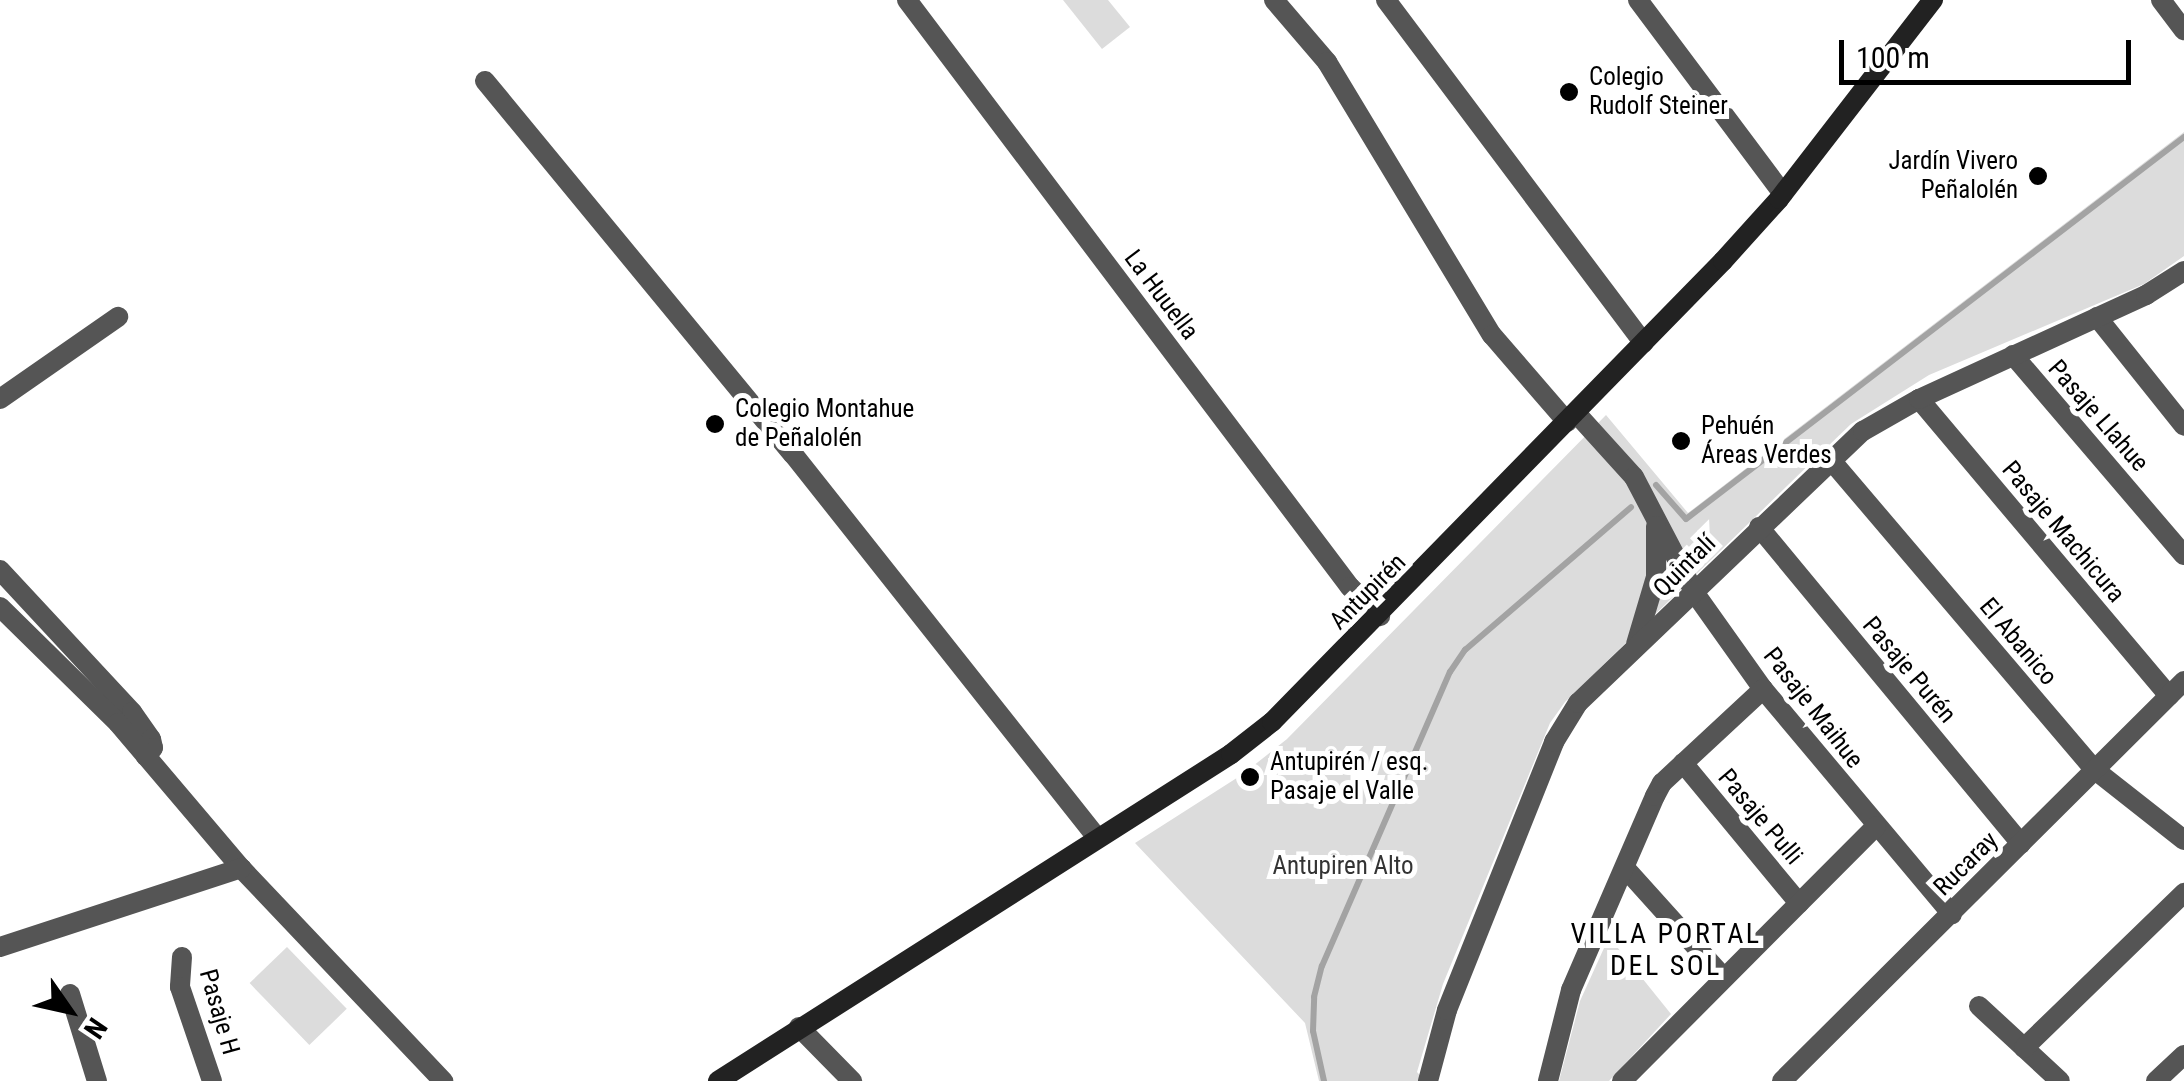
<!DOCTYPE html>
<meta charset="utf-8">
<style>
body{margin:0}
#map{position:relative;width:2184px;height:1081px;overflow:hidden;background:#fff;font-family:"Roboto Condensed",sans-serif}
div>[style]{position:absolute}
.green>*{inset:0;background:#dcdcdc;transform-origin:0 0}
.stream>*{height:6px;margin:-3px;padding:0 3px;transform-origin:3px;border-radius:3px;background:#a3a3a3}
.street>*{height:20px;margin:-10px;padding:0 10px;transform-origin:10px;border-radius:10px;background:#555}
.secondary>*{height:20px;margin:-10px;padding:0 10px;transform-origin:10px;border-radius:10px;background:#222}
.dots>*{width:28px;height:28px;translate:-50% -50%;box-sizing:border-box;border:5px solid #fff;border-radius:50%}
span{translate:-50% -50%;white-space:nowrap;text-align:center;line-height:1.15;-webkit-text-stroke:10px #fff;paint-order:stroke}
.poi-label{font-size:25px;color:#000}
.left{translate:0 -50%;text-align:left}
.right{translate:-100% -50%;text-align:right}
.street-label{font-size:25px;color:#000}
.park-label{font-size:25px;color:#333}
.neighbourhood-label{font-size:28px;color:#000;letter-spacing:2.5px}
.north{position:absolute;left:20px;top:961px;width:100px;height:100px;-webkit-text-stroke:8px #fff;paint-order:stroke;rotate:124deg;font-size:28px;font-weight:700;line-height:40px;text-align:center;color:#000}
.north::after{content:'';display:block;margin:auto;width:35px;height:45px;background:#000;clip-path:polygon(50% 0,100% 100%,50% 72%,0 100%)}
.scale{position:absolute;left:1839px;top:40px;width:292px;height:45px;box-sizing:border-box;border:5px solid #000;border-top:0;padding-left:12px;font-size:30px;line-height:35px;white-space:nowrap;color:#000;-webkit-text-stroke:8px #fff;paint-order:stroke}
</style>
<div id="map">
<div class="green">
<div style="clip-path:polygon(1063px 0,1108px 0,1130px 27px,1102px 49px)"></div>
<div style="clip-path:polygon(2184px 132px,2184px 256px,2144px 284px,1929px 375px,1851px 424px,1824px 450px,1565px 702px,1550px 723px,1443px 984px,1417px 1072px,1425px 1081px,1319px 1081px,1305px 1023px,1135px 843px,1243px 774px,1287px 739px,1606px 415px,1688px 513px)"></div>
<div style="clip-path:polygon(1609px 937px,1671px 1014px,1609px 1081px,1559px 1081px,1580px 1001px)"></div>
<div style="left:287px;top:947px;width:86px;height:52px;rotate:46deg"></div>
</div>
<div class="stream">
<div style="left:1656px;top:485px;width:45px;rotate:48.6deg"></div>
<div style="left:1686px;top:519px;width:628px;rotate:-37.49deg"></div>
<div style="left:1324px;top:1081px;width:51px;rotate:-102.4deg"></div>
<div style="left:1313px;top:1031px;width:34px;rotate:-88deg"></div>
<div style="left:1314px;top:997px;width:32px;rotate:-76deg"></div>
<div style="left:1322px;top:966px;width:321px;rotate:-66.5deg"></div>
<div style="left:1450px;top:672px;width:27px;rotate:-56deg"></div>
<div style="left:1465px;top:650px;width:219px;rotate:-40.7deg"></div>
</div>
<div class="street">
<div style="left:907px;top:0;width:735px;rotate:52.96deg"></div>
<div style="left:1350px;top:587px;width:42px;rotate:44deg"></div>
<div style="left:1274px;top:0;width:82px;rotate:49.5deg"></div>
<div style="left:1327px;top:62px;width:319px;rotate:58.9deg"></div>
<div style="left:1492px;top:335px;width:115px;rotate:49.2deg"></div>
<div style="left:1386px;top:0;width:429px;rotate:53.1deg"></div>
<div style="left:1638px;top:0;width:242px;rotate:53.2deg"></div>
<div style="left:2161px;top:0;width:38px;rotate:53deg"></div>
<div style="left:485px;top:81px;width:484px;rotate:50.5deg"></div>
<div style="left:793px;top:454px;width:489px;rotate:51.6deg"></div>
<div style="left:2097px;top:317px;width:139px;rotate:51.4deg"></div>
<div style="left:2013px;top:355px;width:263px;rotate:49.5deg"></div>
<div style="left:0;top:399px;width:144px;rotate:-34.8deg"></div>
<div style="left:1919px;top:399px;width:388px;rotate:49.9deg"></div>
<div style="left:1576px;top:413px;width:86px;rotate:47.8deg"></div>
<div style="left:1634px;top:477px;width:130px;rotate:62.4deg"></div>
<div style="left:1694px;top:592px;width:119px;rotate:54.6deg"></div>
<div style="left:1763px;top:689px;width:294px;rotate:50deg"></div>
<div style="left:1830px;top:459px;width:409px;rotate:49.6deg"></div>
<div style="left:2095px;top:770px;width:113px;rotate:38.2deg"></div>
<div style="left:1759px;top:527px;width:411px;rotate:50.4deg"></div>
<div style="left:0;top:570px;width:194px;rotate:47.1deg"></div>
<div style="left:132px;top:712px;width:33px;rotate:55deg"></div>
<div style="left:151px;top:739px;width:9px;rotate:77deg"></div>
<div style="left:153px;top:748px;width:11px;rotate:131deg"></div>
<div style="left:0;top:607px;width:165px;rotate:44.5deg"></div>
<div style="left:118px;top:723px;width:190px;rotate:49.7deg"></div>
<div style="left:241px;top:868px;width:294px;rotate:46.5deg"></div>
<div style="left:1636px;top:644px;width:70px;rotate:-73.4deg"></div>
<div style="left:1656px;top:577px;width:51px;rotate:-90deg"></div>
<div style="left:1683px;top:763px;width:182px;rotate:50.4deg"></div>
<div style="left:1625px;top:868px;width:147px;rotate:48deg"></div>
<div style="left:0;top:947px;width:254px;rotate:-18.1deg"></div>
<div style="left:182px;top:957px;width:30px;rotate:94deg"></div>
<div style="left:180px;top:987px;width:99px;rotate:71.2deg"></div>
<div style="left:70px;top:994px;width:91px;rotate:72.8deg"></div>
<div style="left:1979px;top:1006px;width:110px;rotate:42.8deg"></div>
<div style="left:799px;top:1027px;width:76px;rotate:45.5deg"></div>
<div style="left:2024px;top:1048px;width:223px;rotate:-44.1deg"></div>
<div style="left:1428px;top:1081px;width:73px;rotate:-75deg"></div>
<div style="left:1447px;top:1010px;width:289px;rotate:-68.2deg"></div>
<div style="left:1554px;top:742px;width:46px;rotate:-58.4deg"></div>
<div style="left:1578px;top:703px;width:394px;rotate:-43.7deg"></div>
<div style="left:1863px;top:431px;width:64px;rotate:-29.7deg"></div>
<div style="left:1919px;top:399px;width:250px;rotate:-24.6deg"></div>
<div style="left:2146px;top:295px;width:45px;rotate:-32.3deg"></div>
<div style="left:1548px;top:1081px;width:94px;rotate:-75.8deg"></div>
<div style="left:1571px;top:990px;width:211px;rotate:-66.6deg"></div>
<div style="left:1655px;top:796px;width:15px;rotate:-62deg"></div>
<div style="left:1662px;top:783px;width:138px;rotate:-42.9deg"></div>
<div style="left:1622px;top:1081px;width:360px;rotate:-45.1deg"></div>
<div style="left:1782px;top:1081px;width:567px;rotate:-44.86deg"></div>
<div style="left:2156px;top:1081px;width:38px;rotate:-43deg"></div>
</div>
<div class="secondary">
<div style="left:718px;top:1081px;width:608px;rotate:-32.51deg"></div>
<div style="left:1231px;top:754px;width:52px;rotate:-38deg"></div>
<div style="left:1272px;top:722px;width:645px;rotate:-45.63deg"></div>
<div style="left:1723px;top:261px;width:84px;rotate:-47.9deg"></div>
<div style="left:1779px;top:199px;width:252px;rotate:-52.3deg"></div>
</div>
<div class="dots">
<div style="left:1569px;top:92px;background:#000"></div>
<div style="left:2038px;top:176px;background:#000"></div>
<div style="left:715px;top:424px;background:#000"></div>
<div style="left:1681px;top:441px;background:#000"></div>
<div style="left:1250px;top:777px;background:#000"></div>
</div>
<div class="poi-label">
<span class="left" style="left:1589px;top:92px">Colegio<br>Rudolf Steiner</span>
<span class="right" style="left:2018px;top:176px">Jardín Vivero<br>Peñalolén</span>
<span class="left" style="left:735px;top:424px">Colegio Montahue<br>de Peñalolén</span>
<span class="left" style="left:1701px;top:441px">Pehuén<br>Áreas Verdes</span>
<span class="left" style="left:1270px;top:777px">Antupirén / esq.<br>Pasaje el Valle</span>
</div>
<div class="street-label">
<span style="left:1161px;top:295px;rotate:53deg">La Huuella</span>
<span style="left:2098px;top:416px;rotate:49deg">Pasaje Llahue</span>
<span style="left:2063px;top:532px;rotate:50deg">Pasaje Machicura</span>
<span style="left:1685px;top:566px;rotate:-45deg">Quintalí</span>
<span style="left:1368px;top:592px;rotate:-45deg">Antupirén</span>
<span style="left:2018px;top:642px;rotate:50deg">El Abanico</span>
<span style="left:1909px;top:670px;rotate:50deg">Pasaje Purén</span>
<span style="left:1813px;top:708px;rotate:52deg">Pasaje Maihue</span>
<span style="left:1760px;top:817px;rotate:50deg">Pasaje Pulli</span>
<span style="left:1966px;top:864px;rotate:-45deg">Rucaray</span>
<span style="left:219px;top:1012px;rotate:74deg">Pasaje H</span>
</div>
<div class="park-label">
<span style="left:1343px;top:866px">Antupiren Alto</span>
</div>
<div class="neighbourhood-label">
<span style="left:1666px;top:950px">VILLA PORTAL<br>DEL SOL</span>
</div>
<div class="north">N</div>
<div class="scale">100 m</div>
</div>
